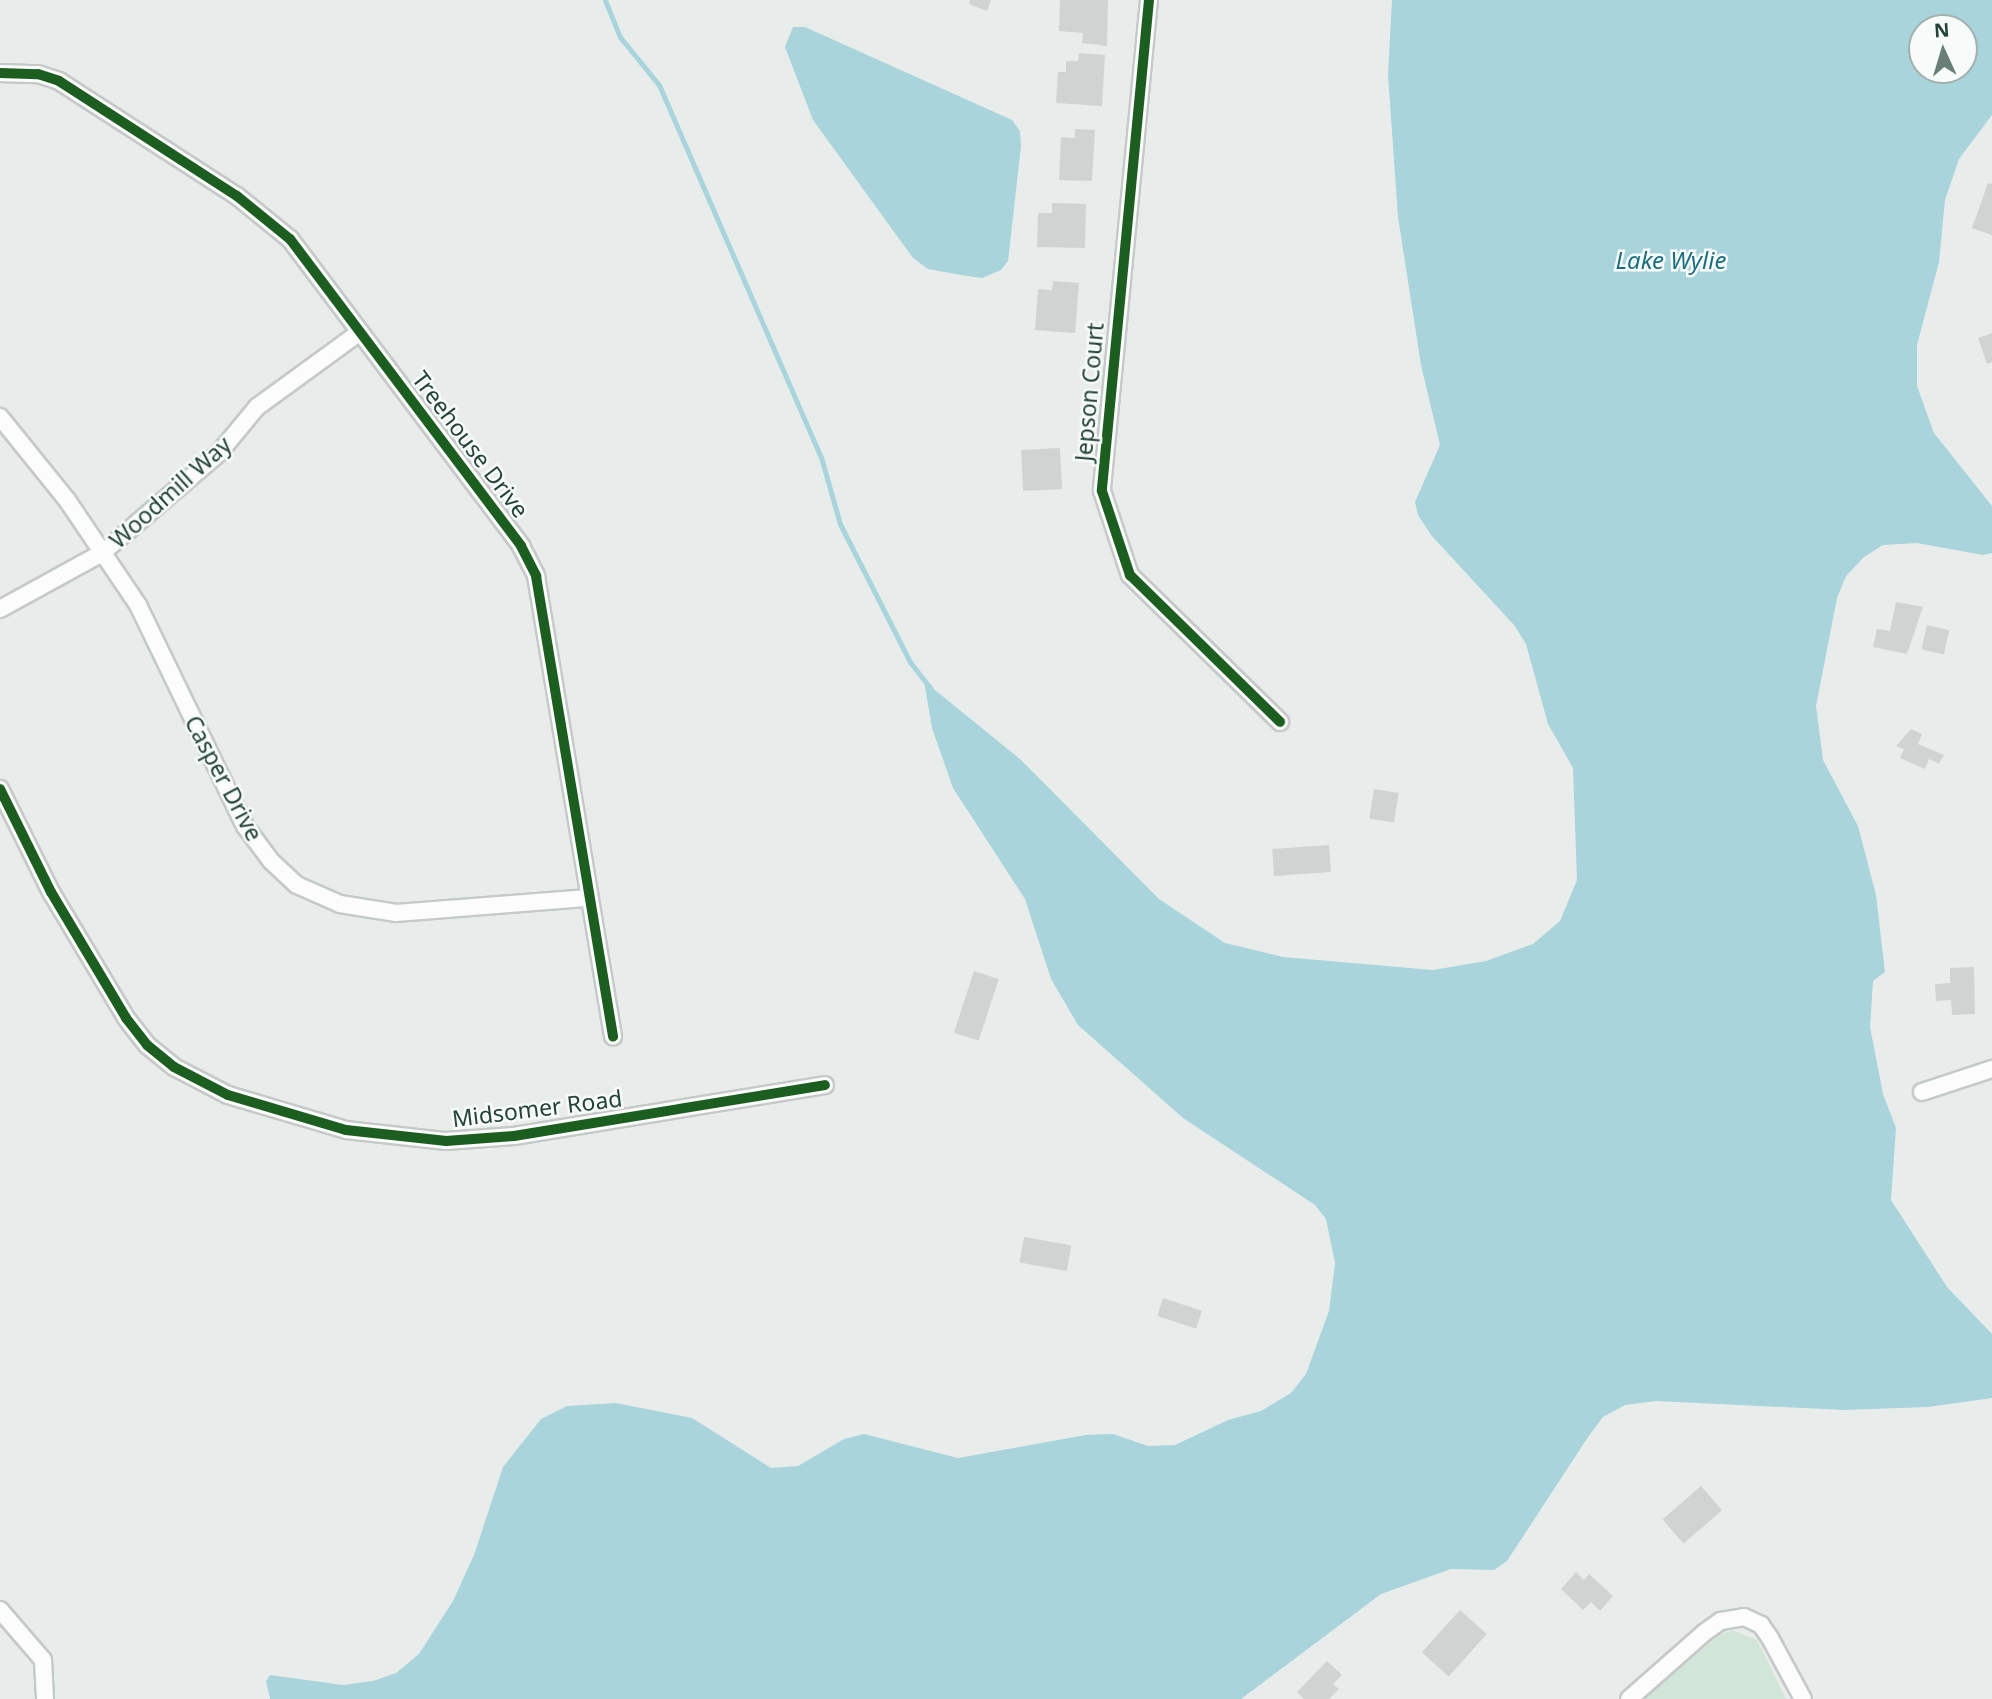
<!DOCTYPE html>
<style>
body{margin:0}
#map{position:relative;width:1992px;height:1699px;overflow:hidden;background:#e8edeb;font-family:"Noto Sans",sans-serif}
div>[style]{position:absolute}
.green>*{inset:0;background:#d1e6d8}
.water>*{inset:0;background:#a9d4db}
.stream>*{height:5px;margin:-2.5px;padding:0 2.5px;transform-origin:2.5px;border-radius:2.5px;background:#a9d4db}
.building>*{inset:0;background:#cfd4d2;transform-origin:0 0}
.roads{filter:drop-shadow(2px 0 #c5cac8) drop-shadow(-2px 0 #c5cac8) drop-shadow(0 2px #c5cac8) drop-shadow(0 -2px #c5cac8)}
.street>*{height:16px;margin:-8px;padding:0 8px;transform-origin:8px;border-radius:8px;background:#fcfcfc}
.cycleway>*{height:10px;margin:-5px;padding:0 5px;transform-origin:5px;border-radius:5px;background:#1b5e20}
span{translate:-50% -50%;white-space:nowrap;text-align:center;line-height:1.15;-webkit-text-stroke:5px #f7fbf9;paint-order:stroke}
.street-label{font-size:23px;color:#24423a}
.water-label{font-size:24px;color:#1c6f80;font-style:italic}
.north{position:absolute;left:1908px;top:14px;width:70px;height:70px;box-sizing:border-box;background:#f7fbf9;border:2px solid #a3b1ad;border-radius:50%;rotate:356deg;font-size:19px;font-weight:700;line-height:28px;text-align:center;color:#24423a}
.north::after{content:'';display:block;margin:auto;width:24px;height:32px;background:#697e78;clip-path:polygon(50% 0,100% 100%,50% 72%,0 100%)}
</style>
<div id="map">
<div class="green">
<div style="clip-path:polygon(1732px 1630px,1757px 1640px,1786px 1699px,1643px 1699px,1718px 1636px)"></div>
</div>
<div class="water">
<div style="clip-path:polygon(evenodd,1392px 0,1992px 0,1992px 115px,1959px 159px,1945px 200px,1939px 262px,1917px 345px,1917px 386px,1934px 433px,1992px 506px,1992px 553px,1983px 555px,1917px 543px,1883px 545px,1864px 557px,1846px 576px,1837px 598px,1816px 706px,1823px 760px,1858px 826px,1876px 895px,1885px 972px,1873px 981px,1870px 1027px,1883px 1094px,1896px 1128px,1891px 1200px,1947px 1287px,1992px 1334px,1992px 1398px,1928px 1407px,1844px 1410px,1656px 1401px,1625px 1405px,1603px 1417px,1588px 1437px,1507px 1561px,1494px 1570px,1451px 1569px,1381px 1594px,1241px 1699px,270px 1699px,266px 1681px,270px 1675px,343px 1685px,373px 1681px,396px 1673px,419px 1654px,453px 1601px,474px 1555px,503px 1467px,541px 1419px,567px 1406px,616px 1403px,692px 1418px,771px 1468px,798px 1466px,844px 1439px,864px 1434px,958px 1458px,1086px 1435px,1113px 1434px,1148px 1446px,1175px 1445px,1228px 1420px,1261px 1411px,1291px 1393px,1306px 1374px,1329px 1311px,1335px 1263px,1326px 1219px,1315px 1205px,1183px 1118px,1078px 1025px,1051px 979px,1025px 899px,953px 788px,932px 728px,924px 681px,1021px 760px,1159px 899px,1225px 943px,1283px 957px,1433px 970px,1486px 961px,1533px 944px,1560px 921px,1577px 880px,1573px 768px,1548px 724px,1526px 644px,1514px 625px,1431px 535px,1418px 515px,1415px 502px,1440px 445px,1421px 365px,1398px 217px,1388px 75px,1392px 0,1964px 28px,1964px 70px,1922px 70px,1922px 28px,1964px 28px)"></div>
<div style="clip-path:polygon(793px 27px,805px 27px,1012px 120px,1020px 131px,1021px 146px,1008px 261px,1001px 270px,982px 278px,961px 275px,928px 269px,913px 258px,813px 120px,785px 47px)"></div>
</div>
<div class="stream">
<div style="left:605px;top:0;width:40px;rotate:68deg"></div>
<div style="left:620px;top:37px;width:62px;rotate:50.9deg"></div>
<div style="left:659px;top:85px;width:406px;rotate:66.5deg"></div>
<div style="left:821px;top:457px;width:70px;rotate:74.2deg"></div>
<div style="left:840px;top:524px;width:155px;rotate:63.1deg"></div>
<div style="left:910px;top:662px;width:33px;rotate:52deg"></div>
</div>
<div class="building">
<div style="clip-path:polygon(970px 0,991px 0,987px 11px,969px 4px)"></div>
<div style="clip-path:polygon(1060px 0,1108px 0,1107px 46px,1082px 43px,1083px 33px,1059px 31px)"></div>
<div style="clip-path:polygon(1079px 53px,1105px 55px,1102px 106px,1056px 103px,1058px 72px,1066px 72px,1066px 61px,1078px 61px)"></div>
<div style="clip-path:polygon(1075px 129px,1095px 130px,1092px 181px,1059px 180px,1061px 137px,1075px 138px)"></div>
<div style="clip-path:polygon(1988px 183px,1992px 184px,1992px 235px,1972px 228px)"></div>
<div style="clip-path:polygon(1052px 203px,1086px 204px,1085px 248px,1037px 247px,1038px 213px,1052px 213px)"></div>
<div style="clip-path:polygon(1053px 281px,1079px 283px,1075px 333px,1035px 330px,1038px 289px,1052px 290px)"></div>
<div style="clip-path:polygon(1992px 333px,1992px 362px,1987px 364px,1978px 338px)"></div>
<div style="left:1060px;top:448px;width:41px;height:39px;rotate:87deg"></div>
<div style="clip-path:polygon(1896px 602px,1923px 607px,1907px 654px,1873px 647px,1877px 629px,1890px 631px)"></div>
<div style="left:1927px;top:625px;width:23px;height:25px;rotate:13deg"></div>
<div style="clip-path:polygon(1911px 729px,1922px 734px,1918px 744px,1944px 755px,1939px 764px,1929px 759px,1925px 769px,1900px 758px,1904px 749px,1896px 746px)"></div>
<div style="left:1374px;top:789px;width:25px;height:30px;rotate:9deg"></div>
<div style="left:1329px;top:845px;width:27px;height:57px;rotate:86deg"></div>
<div style="clip-path:polygon(1974px 967px,1975px 1014px,1952px 1015px,1951px 1000px,1936px 1001px,1935px 984px,1950px 983px,1950px 968px)"></div>
<div style="left:974px;top:971px;width:26px;height:65px;rotate:18deg"></div>
<div style="left:1024px;top:1237px;width:48px;height:26px;rotate:10deg"></div>
<div style="left:1163px;top:1298px;width:41px;height:19px;rotate:18deg"></div>
<div style="left:1701px;top:1486px;width:32px;height:51px;rotate:49deg"></div>
<div style="clip-path:polygon(1576px 1572px,1584px 1580px,1589px 1574px,1613px 1596px,1600px 1611px,1591px 1602px,1583px 1610px,1561px 1589px)"></div>
<div style="left:1460px;top:1610px;width:36px;height:57px;rotate:42deg"></div>
<div style="clip-path:polygon(1327px 1661px,1342px 1675px,1333px 1684px,1339px 1689px,1329px 1699px,1304px 1699px,1297px 1692px)"></div>
</div>
<div class="roads">
<div class="street">
<div style="left:1149px;top:0;width:493px;rotate:95.5deg"></div>
<div style="left:1102px;top:491px;width:89px;rotate:71.6deg"></div>
<div style="left:1130px;top:575px;width:210px;rotate:44.4deg"></div>
<div style="left:0;top:73px;width:38px;rotate:2deg"></div>
<div style="left:38px;top:74px;width:22px;rotate:18deg"></div>
<div style="left:59px;top:81px;width:212px;rotate:32.9deg"></div>
<div style="left:237px;top:196px;width:68px;rotate:39.1deg"></div>
<div style="left:290px;top:239px;width:384px;rotate:53deg"></div>
<div style="left:521px;top:546px;width:34px;rotate:63deg"></div>
<div style="left:536px;top:576px;width:467px;rotate:80.5deg"></div>
<div style="left:0;top:417px;width:107px;rotate:51.1deg"></div>
<div style="left:67px;top:500px;width:127px;rotate:55.9deg"></div>
<div style="left:138px;top:605px;width:246px;rotate:64.2deg"></div>
<div style="left:245px;top:826px;width:44px;rotate:53.4deg"></div>
<div style="left:271px;top:861px;width:35px;rotate:43deg"></div>
<div style="left:297px;top:885px;width:47px;rotate:23.8deg"></div>
<div style="left:340px;top:904px;width:57px;rotate:9.1deg"></div>
<div style="left:396px;top:913px;width:193px;rotate:-4.5deg"></div>
<div style="left:0;top:609px;width:116px;rotate:-28.8deg"></div>
<div style="left:102px;top:553px;width:154px;rotate:-40.5deg"></div>
<div style="left:219px;top:453px;width:60px;rotate:-50.4deg"></div>
<div style="left:257px;top:407px;width:127px;rotate:-36.1deg"></div>
<div style="left:0;top:789px;width:115px;rotate:63.7deg"></div>
<div style="left:51px;top:892px;width:147px;rotate:59.2deg"></div>
<div style="left:126px;top:1018px;width:34px;rotate:52deg"></div>
<div style="left:147px;top:1045px;width:35px;rotate:39deg"></div>
<div style="left:174px;top:1067px;width:61px;rotate:27.4deg"></div>
<div style="left:228px;top:1095px;width:123px;rotate:16.5deg"></div>
<div style="left:346px;top:1130px;width:101px;rotate:6.3deg"></div>
<div style="left:446px;top:1141px;width:68px;rotate:-4.2deg"></div>
<div style="left:514px;top:1136px;width:315px;rotate:-9.3deg"></div>
<div style="left:1922px;top:1092px;width:74px;rotate:-18.2deg"></div>
<div style="left:0;top:1610px;width:66px;rotate:49.3deg"></div>
<div style="left:43px;top:1660px;width:39px;rotate:87deg"></div>
<div style="left:1629px;top:1699px;width:101px;rotate:-41.4deg"></div>
<div style="left:1705px;top:1632px;width:19px;rotate:-35deg"></div>
<div style="left:1721px;top:1621px;width:23px;rotate:-10deg"></div>
<div style="left:1744px;top:1617px;width:19px;rotate:25deg"></div>
<div style="left:1761px;top:1625px;width:16px;rotate:55deg"></div>
<div style="left:1770px;top:1638px;width:69px;rotate:61.6deg"></div>
</div>
</div>
<div class="cycleway">
<div style="left:1149px;top:0;width:493px;rotate:95.5deg"></div>
<div style="left:1102px;top:491px;width:89px;rotate:71.6deg"></div>
<div style="left:1130px;top:575px;width:210px;rotate:44.4deg"></div>
<div style="left:0;top:73px;width:38px;rotate:2deg"></div>
<div style="left:38px;top:74px;width:22px;rotate:18deg"></div>
<div style="left:59px;top:81px;width:212px;rotate:32.9deg"></div>
<div style="left:237px;top:196px;width:68px;rotate:39.1deg"></div>
<div style="left:290px;top:239px;width:384px;rotate:53deg"></div>
<div style="left:521px;top:546px;width:34px;rotate:63deg"></div>
<div style="left:536px;top:576px;width:467px;rotate:80.5deg"></div>
<div style="left:0;top:789px;width:115px;rotate:63.7deg"></div>
<div style="left:51px;top:892px;width:147px;rotate:59.2deg"></div>
<div style="left:126px;top:1018px;width:34px;rotate:52deg"></div>
<div style="left:147px;top:1045px;width:35px;rotate:39deg"></div>
<div style="left:174px;top:1067px;width:61px;rotate:27.4deg"></div>
<div style="left:228px;top:1095px;width:123px;rotate:16.5deg"></div>
<div style="left:346px;top:1130px;width:101px;rotate:6.3deg"></div>
<div style="left:446px;top:1141px;width:68px;rotate:-4.2deg"></div>
<div style="left:514px;top:1136px;width:315px;rotate:-9.3deg"></div>
</div>
<div class="street-label">
<span style="left:1089px;top:392px;rotate:-85deg">Jepson Court</span>
<span style="left:471px;top:444px;rotate:53deg">Treehouse Drive</span>
<span style="left:170px;top:492px;rotate:-42deg">Woodmill Way</span>
<span style="left:224px;top:778px;rotate:62deg">Casper Drive</span>
<span style="left:537px;top:1108px;rotate:-7deg">Midsomer Road</span>
</div>
<div class="water-label">
<span style="left:1671px;top:260px">Lake Wylie</span>
</div>
<div class="north">N</div>
</div>
